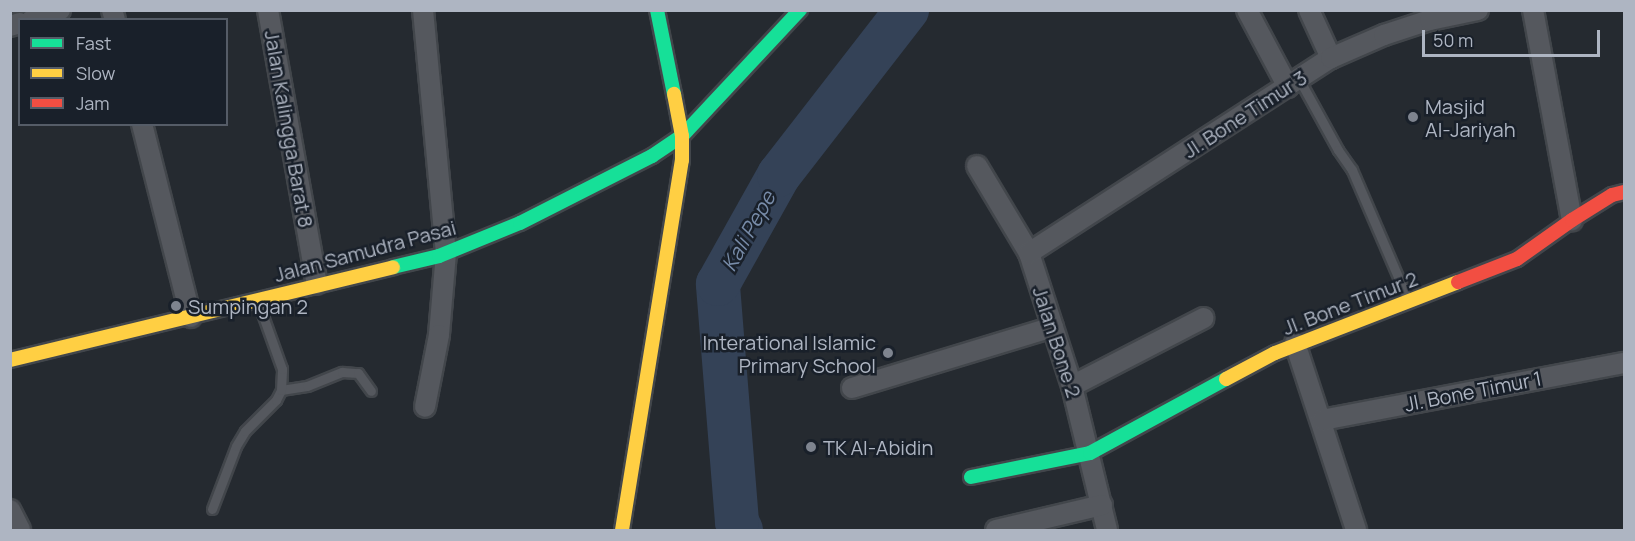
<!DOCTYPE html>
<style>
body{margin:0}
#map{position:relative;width:1635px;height:541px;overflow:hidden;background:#252a30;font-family:Manrope,sans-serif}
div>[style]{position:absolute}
.river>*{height:44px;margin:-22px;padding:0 22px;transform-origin:22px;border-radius:22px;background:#344257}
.roads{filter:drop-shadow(2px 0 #42464b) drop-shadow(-2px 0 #42464b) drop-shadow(0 2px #42464b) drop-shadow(0 -2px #42464b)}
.lane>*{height:9px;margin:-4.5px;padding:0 4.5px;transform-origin:4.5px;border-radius:4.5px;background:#55585e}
.street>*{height:20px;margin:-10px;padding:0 10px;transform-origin:10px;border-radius:10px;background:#55585e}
.fast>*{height:14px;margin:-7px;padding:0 7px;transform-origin:7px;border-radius:7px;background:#16e098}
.slow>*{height:14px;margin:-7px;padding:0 7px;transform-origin:7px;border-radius:7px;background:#ffcf43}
.jam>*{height:14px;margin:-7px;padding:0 7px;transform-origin:7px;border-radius:7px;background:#f24e42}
.dots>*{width:16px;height:16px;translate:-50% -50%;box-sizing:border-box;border:3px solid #19202a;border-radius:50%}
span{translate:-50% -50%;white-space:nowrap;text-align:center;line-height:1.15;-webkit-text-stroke:5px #19202a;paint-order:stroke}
.poi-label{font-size:20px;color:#aeb5c2}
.left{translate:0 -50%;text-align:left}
.right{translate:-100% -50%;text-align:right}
.street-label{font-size:20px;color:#aeb5c2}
.water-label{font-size:21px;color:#788ca9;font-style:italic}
.frame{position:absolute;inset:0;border:12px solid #aeb5c2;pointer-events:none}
.legend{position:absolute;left:18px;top:18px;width:210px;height:108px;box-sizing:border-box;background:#19202a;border:2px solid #555c67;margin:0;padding:8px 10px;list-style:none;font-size:18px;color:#aeb5c2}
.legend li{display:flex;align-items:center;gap:12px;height:30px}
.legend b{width:30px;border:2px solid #555c67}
.scale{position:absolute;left:1422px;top:30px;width:178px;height:27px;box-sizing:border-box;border:3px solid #aeb5c2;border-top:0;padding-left:8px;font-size:18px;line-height:21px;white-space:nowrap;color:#aeb5c2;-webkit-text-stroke:4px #19202a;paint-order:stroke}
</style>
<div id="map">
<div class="river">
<div style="left:741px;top:530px;width:9px;rotate:-117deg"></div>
<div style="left:737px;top:522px;width:239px;rotate:-94.6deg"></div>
<div style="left:718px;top:284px;width:125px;rotate:-60.8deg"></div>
<div style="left:779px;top:175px;width:209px;rotate:-52.2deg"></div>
</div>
<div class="roads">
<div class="lane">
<div style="left:1299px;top:79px;width:81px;rotate:61.2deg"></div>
<div style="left:1338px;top:150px;width:24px;rotate:55deg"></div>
<div style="left:1352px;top:170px;width:142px;rotate:66.7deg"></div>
<div style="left:281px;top:390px;width:26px;rotate:-9deg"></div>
<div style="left:307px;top:386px;width:38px;rotate:-22deg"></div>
<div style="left:342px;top:372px;width:16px;rotate:4deg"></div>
<div style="left:358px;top:373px;width:22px;rotate:54deg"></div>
<div style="left:212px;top:509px;width:67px;rotate:-69.1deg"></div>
<div style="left:236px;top:446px;width:17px;rotate:-59deg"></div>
<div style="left:245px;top:431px;width:44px;rotate:-45deg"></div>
<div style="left:276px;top:400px;width:11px;rotate:-63deg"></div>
<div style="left:281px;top:390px;width:21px;rotate:-87deg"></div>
<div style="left:282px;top:369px;width:71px;rotate:-109.7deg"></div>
</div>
<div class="street">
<div style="left:112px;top:10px;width:10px;rotate:73deg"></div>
<div style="left:268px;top:10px;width:278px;rotate:79.9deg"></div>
<div style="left:423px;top:10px;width:244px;rotate:84.6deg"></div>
<div style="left:446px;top:253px;width:82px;rotate:94.9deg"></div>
<div style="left:439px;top:335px;width:73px;rotate:101deg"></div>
<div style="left:1247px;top:10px;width:87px;rotate:62deg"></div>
<div style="left:1309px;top:10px;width:53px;rotate:65.4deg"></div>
<div style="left:1533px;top:10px;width:214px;rotate:79.5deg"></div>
<div style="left:32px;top:20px;width:30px;rotate:-20deg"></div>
<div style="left:10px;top:26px;width:10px;rotate:-17deg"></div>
<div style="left:142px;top:124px;width:199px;rotate:75.8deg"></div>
<div style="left:977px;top:166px;width:101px;rotate:59.1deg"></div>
<div style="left:1029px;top:253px;width:140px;rotate:72.1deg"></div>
<div style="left:1072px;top:386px;width:148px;rotate:76.3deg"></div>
<div style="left:1029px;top:253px;width:359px;rotate:-32.9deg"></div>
<div style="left:1331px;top:58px;width:58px;rotate:-23.5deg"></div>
<div style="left:1384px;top:35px;width:48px;rotate:-18.1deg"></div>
<div style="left:1430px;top:20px;width:49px;rotate:-11.8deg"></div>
<div style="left:1295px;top:343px;width:197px;rotate:71.9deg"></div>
<div style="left:1072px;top:386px;width:148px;rotate:-27.3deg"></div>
<div style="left:852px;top:388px;width:210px;rotate:-16.9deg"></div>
<div style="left:1322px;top:420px;width:307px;rotate:-10.7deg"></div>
<div style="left:10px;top:510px;width:22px;rotate:63deg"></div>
<div style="left:996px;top:530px;width:109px;rotate:-13.3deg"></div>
</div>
<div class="fast">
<div style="left:657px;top:10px;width:86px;rotate:78.6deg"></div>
<div style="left:393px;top:267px;width:47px;rotate:-13.4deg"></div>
<div style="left:439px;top:256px;width:87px;rotate:-22.2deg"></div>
<div style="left:520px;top:223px;width:148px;rotate:-26.9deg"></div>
<div style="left:652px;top:156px;width:36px;rotate:-34deg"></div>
<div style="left:682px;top:136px;width:173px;rotate:-46.9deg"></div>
<div style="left:971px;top:477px;width:121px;rotate:-11.4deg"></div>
<div style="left:1090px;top:453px;width:155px;rotate:-28.6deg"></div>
</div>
<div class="slow">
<div style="left:10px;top:360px;width:394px;rotate:-13.6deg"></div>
<div style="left:1226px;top:379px;width:55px;rotate:-28deg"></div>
<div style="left:1275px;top:353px;width:196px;rotate:-21.2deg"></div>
<div style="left:622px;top:530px;width:375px;rotate:-80.8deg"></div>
<div style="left:682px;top:160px;width:24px;rotate:-90deg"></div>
<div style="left:682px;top:136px;width:43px;rotate:-100.8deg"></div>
</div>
<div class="jam">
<div style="left:1458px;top:282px;width:63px;rotate:-21.3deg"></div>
<div style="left:1517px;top:259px;width:67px;rotate:-35.3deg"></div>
<div style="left:1572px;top:220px;width:47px;rotate:-32deg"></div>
<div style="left:1612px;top:195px;width:12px;rotate:-14deg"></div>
</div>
</div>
<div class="dots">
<div style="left:1413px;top:117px;background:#7e848f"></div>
<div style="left:176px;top:306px;background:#7e848f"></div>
<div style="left:888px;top:353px;background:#7e848f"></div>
<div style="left:811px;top:447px;background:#7e848f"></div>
</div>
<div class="poi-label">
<span class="left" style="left:1425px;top:118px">Masjid<br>Al-Jariyah</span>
<span class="left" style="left:188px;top:306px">Sumpingan 2</span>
<span class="right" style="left:876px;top:354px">Interational Islamic<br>Primary School</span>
<span class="left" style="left:823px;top:447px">TK Al-Abidin</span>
</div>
<div class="street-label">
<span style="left:1245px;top:114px;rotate:-33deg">Jl. Bone Timur 3</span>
<span style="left:289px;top:129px;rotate:80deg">Jalan Kalingga Barat 8</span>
<span style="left:365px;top:251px;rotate:-15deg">Jalan Samudra Pasai</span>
<span style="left:1350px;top:303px;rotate:-21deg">Jl. Bone Timur 2</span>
<span style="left:1057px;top:342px;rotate:72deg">Jalan Bone 2</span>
<span style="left:1473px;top:391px;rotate:-11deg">Jl. Bone Timur 1</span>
</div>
<div class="water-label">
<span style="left:748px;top:231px;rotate:-61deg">Kali Pepe</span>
</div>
<div class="frame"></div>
<ul class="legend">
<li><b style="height:8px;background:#16e098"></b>Fast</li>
<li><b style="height:8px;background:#ffcf43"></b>Slow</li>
<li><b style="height:8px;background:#f24e42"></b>Jam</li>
</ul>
<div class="scale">50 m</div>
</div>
